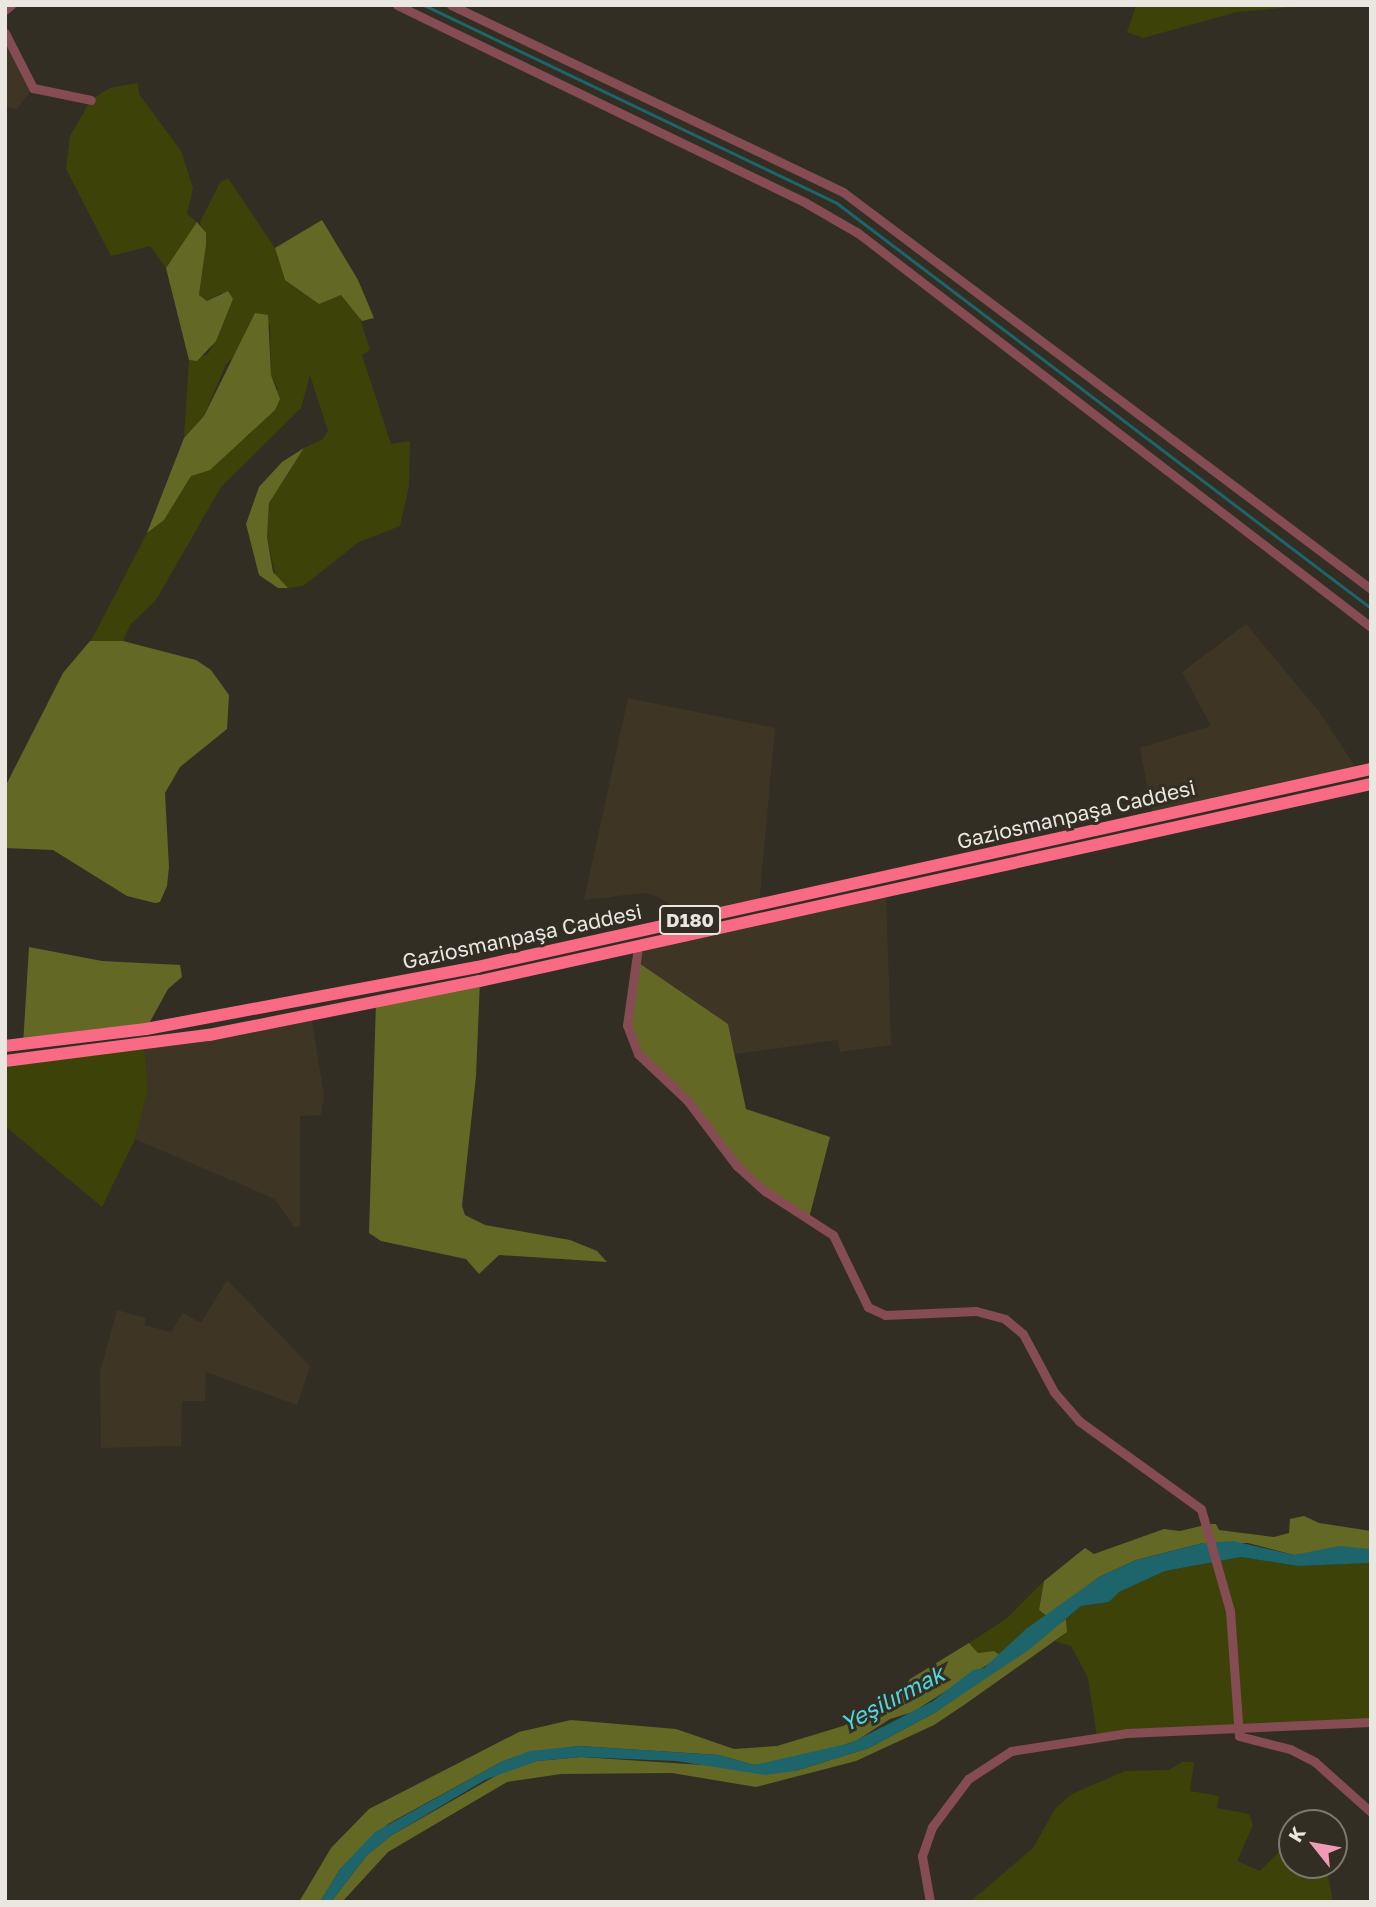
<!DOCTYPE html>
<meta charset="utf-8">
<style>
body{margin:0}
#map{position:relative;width:1376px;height:1907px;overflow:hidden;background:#332e23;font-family:"Golos Text",sans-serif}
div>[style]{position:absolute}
.built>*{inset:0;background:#3e3525}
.green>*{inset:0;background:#3d4209}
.forest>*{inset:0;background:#636925}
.water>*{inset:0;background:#1d656a}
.stream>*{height:2.5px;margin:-1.25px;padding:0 1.25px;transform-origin:1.25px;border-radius:1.25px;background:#1d656a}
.minor>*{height:9px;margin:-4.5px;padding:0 4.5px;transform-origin:4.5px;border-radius:4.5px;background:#854c53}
.highway>*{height:12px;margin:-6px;padding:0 6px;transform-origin:6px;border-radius:6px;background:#f96b84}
span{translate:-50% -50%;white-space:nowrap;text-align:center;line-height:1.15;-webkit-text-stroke:6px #332e23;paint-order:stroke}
.shield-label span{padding:2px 5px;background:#332e23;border:2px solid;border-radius:5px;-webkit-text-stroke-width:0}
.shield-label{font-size:19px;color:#eae7e0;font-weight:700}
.street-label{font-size:21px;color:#eae7e0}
.water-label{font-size:23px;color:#50d6e1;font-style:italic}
.frame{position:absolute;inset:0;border:7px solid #eae7e0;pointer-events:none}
.north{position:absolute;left:1278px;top:1809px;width:70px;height:70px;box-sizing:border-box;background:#332e23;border:2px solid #7c786f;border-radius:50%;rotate:301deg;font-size:19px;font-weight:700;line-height:28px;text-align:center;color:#eae7e0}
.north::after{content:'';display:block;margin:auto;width:24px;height:32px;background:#f09ab6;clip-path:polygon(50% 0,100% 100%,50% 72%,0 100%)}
</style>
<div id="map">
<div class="built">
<div style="clip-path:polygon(5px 33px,33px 88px,17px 109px,5px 106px)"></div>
<div style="clip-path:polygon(1246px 624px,1320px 713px,1359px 772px,1153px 817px,1140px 748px,1211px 726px,1182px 672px)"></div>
<div style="clip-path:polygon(628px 698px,775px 728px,759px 905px,670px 925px,670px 904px,656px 896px,643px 893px,584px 900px)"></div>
<div style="clip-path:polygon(886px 893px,891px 1045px,840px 1052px,838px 1040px,735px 1054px,728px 1024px,636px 961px,638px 947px)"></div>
<div style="clip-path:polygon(311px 1015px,324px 1096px,321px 1115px,300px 1116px,300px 1226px,294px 1227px,275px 1199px,135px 1139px,148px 1090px,144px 1045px)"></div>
<div style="clip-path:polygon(227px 1280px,310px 1366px,297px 1405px,206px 1372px,205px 1401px,182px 1401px,181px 1446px,101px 1448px,100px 1372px,117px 1310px,146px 1318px,144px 1325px,171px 1332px,183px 1313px,201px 1323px)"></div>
</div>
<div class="green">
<div style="clip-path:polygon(1136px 5px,1316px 5px,1237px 12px,1143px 38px,1127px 32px)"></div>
<div style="clip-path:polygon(138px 83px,139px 94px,181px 151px,193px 188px,187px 214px,197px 222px,166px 268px,150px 246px,111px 256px,66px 169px,70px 136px,91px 100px,110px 88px)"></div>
<div style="clip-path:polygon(228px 178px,275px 248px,285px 280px,313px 295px,327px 299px,341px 295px,358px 312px,370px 350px,362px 355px,391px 444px,410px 441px,409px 486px,400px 526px,359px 542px,303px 586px,288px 588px,276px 578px,267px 537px,269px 503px,304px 448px,323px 439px,328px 431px,310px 375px,301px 408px,221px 487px,156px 600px,130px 625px,123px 641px,98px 644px,91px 641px,147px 533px,164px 519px,191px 476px,250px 434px,278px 389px,271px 375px,270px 324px,226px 364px,204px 416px,184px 438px,189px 360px,208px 354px,233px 299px,221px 293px,207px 301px,199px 295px,206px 245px,200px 222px,220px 183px)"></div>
<div style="clip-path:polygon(144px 1045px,148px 1090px,135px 1139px,102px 1207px,5px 1126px,5px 1061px)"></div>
<div style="clip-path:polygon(1241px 1557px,1298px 1566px,1371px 1563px,1371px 1722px,1097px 1737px,1088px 1678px,1071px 1646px,1055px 1641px,1067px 1632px,1066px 1619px,1081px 1606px,1109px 1602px,1119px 1592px,1165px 1571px)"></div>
<div style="clip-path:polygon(1044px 1581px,1039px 1610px,1048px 1617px,1023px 1632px,1001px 1656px,994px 1651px,978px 1653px,969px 1643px,1006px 1619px)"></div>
<div style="clip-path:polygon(1182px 1762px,1194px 1762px,1190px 1791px,1219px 1796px,1217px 1808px,1249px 1814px,1253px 1825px,1237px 1861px,1260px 1871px,1291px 1840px,1292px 1865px,1326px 1865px,1333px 1902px,970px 1902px,1033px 1848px,1055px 1809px,1072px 1794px,1125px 1771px,1169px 1770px)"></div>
</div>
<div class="forest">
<div style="clip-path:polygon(322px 220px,358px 280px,374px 318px,362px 321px,341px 295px,319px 304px,285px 280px,275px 248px)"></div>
<div style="clip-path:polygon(197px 222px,206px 233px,206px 245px,199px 295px,207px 301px,228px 291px,233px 299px,216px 341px,197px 361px,189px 360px,166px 268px)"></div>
<div style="clip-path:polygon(255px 313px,268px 315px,271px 375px,280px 399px,275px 410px,210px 470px,191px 476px,164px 520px,147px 533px,184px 438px,204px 416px)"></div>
<div style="clip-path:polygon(304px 448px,269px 503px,267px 537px,273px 572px,288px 588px,278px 588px,259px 575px,246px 524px,259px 487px,282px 462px)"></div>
<div style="clip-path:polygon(90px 641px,123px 641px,196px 660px,211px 670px,229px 695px,227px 729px,180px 767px,165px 793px,169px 867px,167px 886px,160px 902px,155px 903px,127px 896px,53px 850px,5px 848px,5px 787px,63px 673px)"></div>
<div style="clip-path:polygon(29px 947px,102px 961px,180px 965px,182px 977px,168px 989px,146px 1029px,23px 1045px)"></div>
<div style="clip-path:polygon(636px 961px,728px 1024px,746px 1109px,830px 1137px,809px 1218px,737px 1166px,687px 1100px,638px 1054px,628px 1036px)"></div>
<div style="clip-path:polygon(480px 981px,476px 1076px,462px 1206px,465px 1215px,485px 1225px,570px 1240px,597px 1251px,607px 1262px,499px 1255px,479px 1274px,466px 1259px,381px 1241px,369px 1233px,376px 1002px)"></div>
<div style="clip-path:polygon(1304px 1516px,1319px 1523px,1371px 1531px,1371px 1549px,1294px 1555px,1248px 1543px,1203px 1543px,1136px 1560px,1099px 1577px,1048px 1617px,1039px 1610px,1044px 1581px,1085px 1548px,1094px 1554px,1164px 1529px,1180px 1531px,1209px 1524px,1216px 1524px,1219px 1530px,1274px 1537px,1289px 1533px,1290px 1519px)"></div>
<div style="clip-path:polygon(1066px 1619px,1067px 1632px,964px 1705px,934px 1725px,856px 1761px,756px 1787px,672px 1773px,561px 1774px,507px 1782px,388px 1852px,342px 1902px,331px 1902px,367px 1855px,392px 1835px,499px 1774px,537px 1761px,581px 1757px,795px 1771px,869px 1748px,936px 1712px)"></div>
<div style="clip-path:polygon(969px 1643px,978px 1653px,994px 1651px,1001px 1656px,913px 1712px,890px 1719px,856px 1741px,805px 1757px,754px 1765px,719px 1755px,579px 1746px,530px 1752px,503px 1761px,388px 1824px,340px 1869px,320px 1902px,299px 1902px,331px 1848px,369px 1809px,519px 1732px,571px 1720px,676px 1729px,734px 1749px,777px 1746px,843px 1726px,898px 1700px,910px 1679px)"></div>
</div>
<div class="water">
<div style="clip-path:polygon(1233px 1541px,1294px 1555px,1339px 1546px,1371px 1549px,1371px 1563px,1298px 1566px,1241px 1557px,1165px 1571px,1119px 1592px,1109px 1602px,1081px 1606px,1030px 1649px,936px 1712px,869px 1748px,795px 1771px,765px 1775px,676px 1761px,581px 1757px,537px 1761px,485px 1780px,392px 1835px,367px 1855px,331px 1902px,320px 1902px,340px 1869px,375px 1832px,503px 1761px,530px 1751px,579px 1746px,719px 1755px,754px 1765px,851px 1743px,933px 1701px,973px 1670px,984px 1668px,1026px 1629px,1099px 1577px,1136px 1560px,1203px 1543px)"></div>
</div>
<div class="stream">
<div style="left:424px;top:5px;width:458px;rotate:25.6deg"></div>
<div style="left:837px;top:203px;width:670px;rotate:37.18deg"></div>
</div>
<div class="minor">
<div style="left:397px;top:5px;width:454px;rotate:25.8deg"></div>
<div style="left:806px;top:203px;width:60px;rotate:30deg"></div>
<div style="left:858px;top:233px;width:647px;rotate:37.53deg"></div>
<div style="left:451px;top:5px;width:434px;rotate:25.5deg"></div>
<div style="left:843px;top:192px;width:661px;rotate:36.94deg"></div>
<div style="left:5px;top:10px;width:8px;rotate:-40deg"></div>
<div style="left:5px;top:33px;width:62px;rotate:63deg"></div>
<div style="left:33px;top:88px;width:59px;rotate:11.7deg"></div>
<div style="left:638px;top:947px;width:79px;rotate:98deg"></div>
<div style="left:627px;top:1025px;width:31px;rotate:69deg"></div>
<div style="left:638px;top:1054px;width:67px;rotate:43.2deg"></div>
<div style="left:687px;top:1100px;width:83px;rotate:52.9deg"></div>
<div style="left:737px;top:1166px;width:38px;rotate:42deg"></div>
<div style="left:765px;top:1191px;width:81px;rotate:32.9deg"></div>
<div style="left:833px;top:1235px;width:80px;rotate:64.1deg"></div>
<div style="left:868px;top:1307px;width:19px;rotate:25deg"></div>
<div style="left:885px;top:1315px;width:91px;rotate:-2.5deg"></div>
<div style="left:976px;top:1311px;width:30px;rotate:15deg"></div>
<div style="left:1005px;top:1319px;width:23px;rotate:40deg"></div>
<div style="left:1023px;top:1334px;width:66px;rotate:61.9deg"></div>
<div style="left:1054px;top:1392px;width:38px;rotate:49deg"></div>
<div style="left:1079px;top:1421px;width:150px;rotate:35.8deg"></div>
<div style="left:1201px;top:1509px;width:106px;rotate:74.1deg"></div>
<div style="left:1230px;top:1611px;width:125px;rotate:85.9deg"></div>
<div style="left:1239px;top:1736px;width:53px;rotate:14.3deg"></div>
<div style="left:1290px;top:1749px;width:28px;rotate:27deg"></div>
<div style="left:1315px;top:1762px;width:75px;rotate:41.8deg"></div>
<div style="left:930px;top:1902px;width:47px;rotate:-99.9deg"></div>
<div style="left:922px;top:1856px;width:31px;rotate:-71deg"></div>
<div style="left:932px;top:1827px;width:60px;rotate:-53.1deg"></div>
<div style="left:968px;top:1779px;width:51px;rotate:-33.1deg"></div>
<div style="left:1011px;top:1751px;width:117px;rotate:-8.8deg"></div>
<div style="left:1127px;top:1733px;width:244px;rotate:-2.6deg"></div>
</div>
<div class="highway">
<div style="left:5px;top:1046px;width:142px;rotate:-6.9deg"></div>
<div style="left:146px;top:1029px;width:337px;rotate:-10.6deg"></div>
<div style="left:477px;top:967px;width:916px;rotate:-12.49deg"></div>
<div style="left:5px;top:1061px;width:206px;rotate:-7.3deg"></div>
<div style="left:209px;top:1035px;width:276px;rotate:-11.3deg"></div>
<div style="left:480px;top:981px;width:913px;rotate:-12.47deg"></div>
</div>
<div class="shield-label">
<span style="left:690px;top:920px">D180</span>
</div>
<div class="street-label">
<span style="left:1076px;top:814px;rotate:-13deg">Gaziosmanpaşa Caddesi</span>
<span style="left:522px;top:936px;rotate:-12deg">Gaziosmanpaşa Caddesi</span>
</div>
<div class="water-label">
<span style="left:892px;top:1698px;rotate:-28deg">Yeşilırmak</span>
</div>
<div class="frame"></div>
<div class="north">K</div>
</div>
